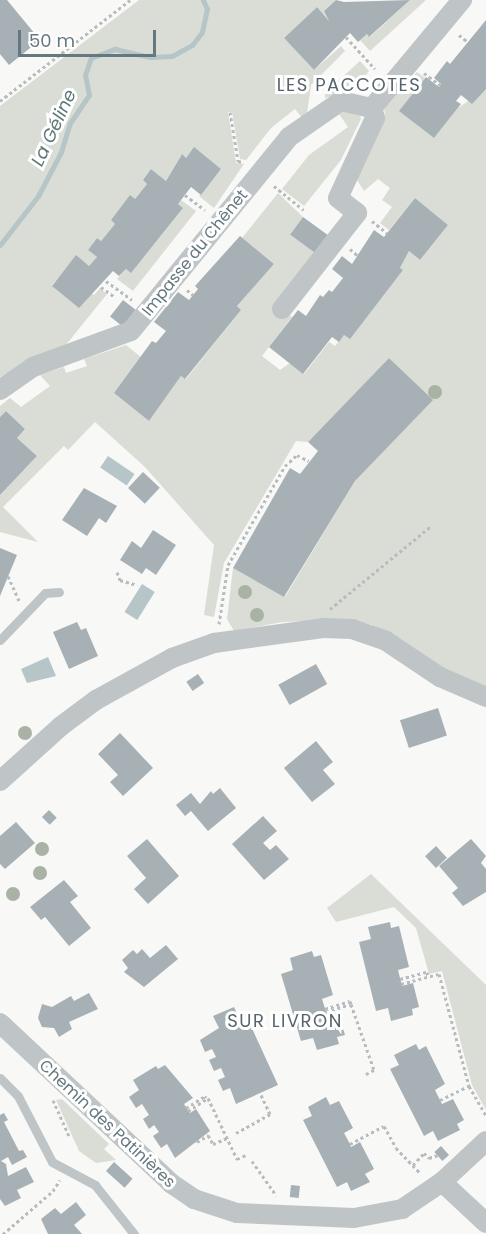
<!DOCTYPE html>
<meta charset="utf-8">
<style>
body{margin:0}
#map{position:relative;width:486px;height:1234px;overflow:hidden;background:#f8f8f6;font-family:Poppins,sans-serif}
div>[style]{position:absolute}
.green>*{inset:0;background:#d9ddd5}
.water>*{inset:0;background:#b6c5c7;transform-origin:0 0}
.stream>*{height:5px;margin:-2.5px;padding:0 2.5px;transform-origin:2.5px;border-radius:2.5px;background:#b6c5c7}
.building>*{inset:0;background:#a7b1b5;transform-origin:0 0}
.path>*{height:3px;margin-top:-1.5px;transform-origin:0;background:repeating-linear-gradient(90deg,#b8bcbe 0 3px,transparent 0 6px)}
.lane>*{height:9px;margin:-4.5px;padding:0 4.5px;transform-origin:4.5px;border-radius:4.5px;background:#bfc5c7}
.street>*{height:20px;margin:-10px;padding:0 10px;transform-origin:10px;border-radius:10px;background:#bfc5c7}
.trees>*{width:14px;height:14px;margin:-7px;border-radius:50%;background:#aab2a5}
span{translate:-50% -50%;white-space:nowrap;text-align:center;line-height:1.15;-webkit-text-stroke:6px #fff;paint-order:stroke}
.street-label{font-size:16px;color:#65787f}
.neighbourhood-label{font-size:18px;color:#56656b;letter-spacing:1.5px}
.water-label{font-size:18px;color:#5f777a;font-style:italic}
.scale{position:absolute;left:18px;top:30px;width:138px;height:27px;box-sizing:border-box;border:3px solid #65787f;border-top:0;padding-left:8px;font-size:18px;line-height:21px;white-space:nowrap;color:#65787f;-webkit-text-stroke:4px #fff;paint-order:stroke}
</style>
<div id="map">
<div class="green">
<div style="clip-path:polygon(139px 0,336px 0,324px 11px,329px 21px,317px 7px,284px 38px,314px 70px,341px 46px,345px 51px,311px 85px,307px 113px,303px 119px,295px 109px,271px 128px,246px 160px,240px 159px,232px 112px,228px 112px,236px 163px,244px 164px,214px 208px,199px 196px,221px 169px,194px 148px,186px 158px,181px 155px,166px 181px,151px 169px,143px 180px,147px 184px,135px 199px,130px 196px,111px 220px,115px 224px,101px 241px,97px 238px,88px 250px,97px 257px,89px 266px,76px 256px,52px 285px,79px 307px,91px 292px,94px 295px,100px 288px,107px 294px,65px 346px,0 377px,0 106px)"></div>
<div style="clip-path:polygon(410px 0,426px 0,370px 51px,360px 40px,367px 34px,370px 37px)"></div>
<div style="clip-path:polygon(360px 61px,369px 71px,350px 92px,325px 98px,325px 93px)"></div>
<div style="clip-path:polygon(417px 72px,425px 78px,400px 111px,434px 138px,458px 108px,486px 89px,486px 688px,462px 680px,370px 624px,335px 620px,283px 622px,234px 631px,227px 619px,233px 568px,285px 597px,355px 481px,432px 400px,389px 358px,308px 442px,296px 441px,224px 563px,214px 617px,204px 615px,214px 545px,145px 467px,95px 422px,68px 450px,64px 446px,3px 507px,38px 542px,0 532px,0 495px,37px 456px,17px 438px,25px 429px,6px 411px,0 417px,0 406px,10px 398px,21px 407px,50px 386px,40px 375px,64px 367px,66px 373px,87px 366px,84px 359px,126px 345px,142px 358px,114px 393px,149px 421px,181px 376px,186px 379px,241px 310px,237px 306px,274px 264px,242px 238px,278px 193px,303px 217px,290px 235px,315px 253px,277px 305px,292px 317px,262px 356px,280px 370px,290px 363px,304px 374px,329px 342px,335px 346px,344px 335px,350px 338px,403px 270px,400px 268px,409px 251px,420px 260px,448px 225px,415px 198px,389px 230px,380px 223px,392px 207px,382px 200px,390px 188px,378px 179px,364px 191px,357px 180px,361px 160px,385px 114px,384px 107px)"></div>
<div style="clip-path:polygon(345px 111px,360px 115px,361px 119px,341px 160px,304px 206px,282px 189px,309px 155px,348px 127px,339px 114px)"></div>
<div style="clip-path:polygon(181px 200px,196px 211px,133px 291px,117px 279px,126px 269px,131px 272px,155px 243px,183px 208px,178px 204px)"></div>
<div style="clip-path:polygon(371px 874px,486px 985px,486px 1110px,472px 1085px,442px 971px,429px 974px,416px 928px,394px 907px,336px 922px,327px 908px)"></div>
<div style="clip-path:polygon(62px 1099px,109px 1144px,104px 1149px,116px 1160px,96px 1163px,79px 1151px,56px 1100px)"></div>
</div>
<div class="water">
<div style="left:108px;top:456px;width:32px;height:14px;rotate:34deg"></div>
<div style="left:142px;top:584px;width:15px;height:33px;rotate:32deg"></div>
<div style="clip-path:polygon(48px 657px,56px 676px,27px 683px,21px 669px)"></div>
</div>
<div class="stream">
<div style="left:0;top:245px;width:62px;rotate:-52.2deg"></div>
<div style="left:38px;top:196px;width:50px;rotate:-62.4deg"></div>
<div style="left:61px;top:152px;width:30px;rotate:-73deg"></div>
<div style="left:70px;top:123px;width:34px;rotate:-56deg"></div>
<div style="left:89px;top:95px;width:20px;rotate:-101deg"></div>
<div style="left:85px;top:75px;width:18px;rotate:-71deg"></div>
<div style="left:91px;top:58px;width:26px;rotate:-21deg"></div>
<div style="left:115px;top:49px;width:37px;rotate:13deg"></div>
<div style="left:151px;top:57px;width:21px;rotate:-3deg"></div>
<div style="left:172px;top:56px;width:23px;rotate:-29deg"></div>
<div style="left:192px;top:45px;width:16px;rotate:-52deg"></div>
<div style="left:202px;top:32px;width:24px;rotate:-78deg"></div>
<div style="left:207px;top:9px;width:10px;rotate:-114deg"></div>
</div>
<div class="building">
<div style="clip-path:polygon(0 0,7px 0,40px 40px,9px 65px,0 54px)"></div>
<div style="clip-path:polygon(336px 0,344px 2px,410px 0,369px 37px,367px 34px,358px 42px,350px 33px,314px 70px,284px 38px,317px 7px,329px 21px,324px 11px)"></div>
<div style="clip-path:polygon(486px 20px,486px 89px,472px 104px,461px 95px,456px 101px,461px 104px,434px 138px,399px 111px,426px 77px,439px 87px,441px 84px,434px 78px,447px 61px,450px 64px)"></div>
<div style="clip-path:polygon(194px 147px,221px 169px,201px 195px,191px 187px,178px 204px,183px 208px,131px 273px,126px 269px,119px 276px,113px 271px,79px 308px,52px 286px,76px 255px,89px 266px,97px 257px,88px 250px,97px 238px,101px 241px,115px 224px,111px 220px,130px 195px,135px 199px,147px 184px,143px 180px,151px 169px,166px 181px,182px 154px,186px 158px)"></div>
<div style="clip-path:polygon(415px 198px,448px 225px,420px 260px,409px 251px,400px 268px,403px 270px,350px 339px,344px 335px,339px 342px,332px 337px,303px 374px,269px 347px,298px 310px,306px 316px,320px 295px,323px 297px,329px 290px,332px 292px,343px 278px,332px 269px,342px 256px,352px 264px,374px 230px,384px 237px)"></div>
<div style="left:303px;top:217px;width:31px;height:22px;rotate:36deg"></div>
<div style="clip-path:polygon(240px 236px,274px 264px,237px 306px,241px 310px,185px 379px,181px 376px,149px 421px,114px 393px,152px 341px,156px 343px,166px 331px,154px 322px,178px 292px,189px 300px,198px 289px,195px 286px)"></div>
<div style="left:123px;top:300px;width:16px;height:21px;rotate:38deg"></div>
<div style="clip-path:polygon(389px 358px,433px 400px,355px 481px,284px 597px,233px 568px,290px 468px,300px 474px,318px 451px,308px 442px)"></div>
<div style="clip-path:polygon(6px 411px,25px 429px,17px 438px,37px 456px,0 495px,0 417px)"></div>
<div style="left:143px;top:472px;width:23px;height:22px;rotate:43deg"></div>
<div style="clip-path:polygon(84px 488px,117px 506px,106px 523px,99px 518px,87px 536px,62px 520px)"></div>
<div style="clip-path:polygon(153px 530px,176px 545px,156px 575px,146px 568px,142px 574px,120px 560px,132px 541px,141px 548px)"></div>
<div style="clip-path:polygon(0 548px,17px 555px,0 596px)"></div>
<div style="clip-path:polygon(77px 622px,81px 630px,86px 628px,98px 656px,69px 669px,53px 632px)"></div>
<div style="left:316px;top:664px;width:23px;height:43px;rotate:61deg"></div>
<div style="left:198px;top:674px;width:11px;height:14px;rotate:56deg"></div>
<div style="left:438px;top:708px;width:29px;height:40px;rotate:72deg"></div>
<div style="clip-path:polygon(120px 733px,153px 768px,123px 796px,110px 782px,118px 775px,98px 754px)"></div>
<div style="clip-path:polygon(316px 741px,333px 762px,323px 770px,335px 784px,312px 802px,284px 768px)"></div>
<div style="clip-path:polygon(220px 788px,236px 808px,208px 831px,191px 811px,185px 816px,176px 805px,191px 793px,200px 804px,211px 791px,213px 794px)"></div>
<div style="left:49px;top:810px;width:11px;height:10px;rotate:45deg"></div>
<div style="clip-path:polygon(263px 816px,277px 831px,263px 843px,270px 850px,276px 845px,289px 859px,264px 880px,232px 844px)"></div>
<div style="clip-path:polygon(16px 822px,35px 843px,5px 869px,0 864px,0 836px)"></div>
<div style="clip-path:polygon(147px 839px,179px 876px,148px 904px,134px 889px,146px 878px,127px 856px)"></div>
<div style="clip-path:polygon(471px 839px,486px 856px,481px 863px,486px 869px,486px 892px,463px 906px,452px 893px,458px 888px,439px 866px)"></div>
<div style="left:436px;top:846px;width:16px;height:15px;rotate:47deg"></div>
<div style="clip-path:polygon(64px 880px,78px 896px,70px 902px,91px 928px,69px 946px,45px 917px,41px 920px,30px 907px)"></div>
<div style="clip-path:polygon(390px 922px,391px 928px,399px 926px,409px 967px,398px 970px,402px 986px,413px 983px,419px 1007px,412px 1009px,413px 1015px,391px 1021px,388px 1008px,376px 1011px,359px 942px,371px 939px,368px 927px)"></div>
<div style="clip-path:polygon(166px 945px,178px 959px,144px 987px,124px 972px,128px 968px,122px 960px,133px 950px,137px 954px,142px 949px,150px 958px)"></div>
<div style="clip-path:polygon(312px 951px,314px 957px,321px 955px,333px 995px,322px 999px,327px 1015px,338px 1012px,345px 1035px,337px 1037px,339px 1044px,317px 1050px,313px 1038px,301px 1041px,281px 974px,293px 970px,290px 958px)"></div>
<div style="clip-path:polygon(89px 993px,98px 1009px,69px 1022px,72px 1029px,59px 1037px,54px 1028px,42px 1027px,38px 1018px,42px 1004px,52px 1007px,71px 996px,74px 1001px)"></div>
<div style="clip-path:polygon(234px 1007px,238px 1016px,245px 1013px,278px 1085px,236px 1104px,230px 1088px,223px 1091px,218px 1080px,225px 1077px,221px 1068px,214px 1071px,209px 1060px,216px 1057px,212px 1049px,205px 1052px,200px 1040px,219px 1028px,213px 1016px)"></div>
<div style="clip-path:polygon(416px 1044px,419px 1050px,426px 1046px,445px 1084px,435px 1090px,442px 1104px,453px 1099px,464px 1120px,457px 1124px,460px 1130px,438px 1141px,433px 1131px,424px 1136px,390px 1069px,399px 1065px,394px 1055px)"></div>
<div style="clip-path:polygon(165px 1065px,193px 1098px,184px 1104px,190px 1113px,196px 1109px,210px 1131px,175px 1158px,167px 1144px,161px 1148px,153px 1136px,159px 1132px,154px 1125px,149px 1129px,143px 1119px,149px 1115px,142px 1104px,136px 1108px,129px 1097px,139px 1090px,133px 1080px,156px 1066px,158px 1069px)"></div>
<div style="clip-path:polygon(326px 1097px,330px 1105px,339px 1101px,353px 1128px,344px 1133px,350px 1144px,351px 1147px,360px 1142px,374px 1169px,365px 1174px,370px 1182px,351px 1191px,347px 1182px,337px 1187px,303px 1120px,312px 1116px,308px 1107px)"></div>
<div style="clip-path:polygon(4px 1113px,8px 1120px,4px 1122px,19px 1151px,23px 1150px,27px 1157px,12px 1165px,8px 1157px,1px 1161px,6px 1164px,8px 1176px,26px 1167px,34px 1182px,17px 1190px,21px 1198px,5px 1206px,0 1199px,0 1115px)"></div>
<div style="left:441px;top:1146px;width:12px;height:9px;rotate:48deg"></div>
<div style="left:114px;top:1162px;width:25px;height:12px;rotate:42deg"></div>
<div style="left:291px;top:1185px;width:9px;height:12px;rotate:6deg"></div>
<div style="clip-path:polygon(76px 1202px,86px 1215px,74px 1225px,82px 1234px,48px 1234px,41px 1219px,55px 1208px,61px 1214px)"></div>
</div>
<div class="path">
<div style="left:459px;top:35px;width:11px;rotate:38deg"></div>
<div style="left:346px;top:37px;width:43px;rotate:47.8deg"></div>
<div style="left:424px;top:73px;width:20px;rotate:37deg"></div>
<div style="left:0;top:101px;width:165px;rotate:-37.8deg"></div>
<div style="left:230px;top:112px;width:50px;rotate:80.7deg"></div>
<div style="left:238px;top:161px;width:5px;rotate:11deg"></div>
<div style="left:274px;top:186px;width:38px;rotate:39deg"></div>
<div style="left:185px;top:195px;width:25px;rotate:37deg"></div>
<div style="left:372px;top:221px;width:19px;rotate:39deg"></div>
<div style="left:350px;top:249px;width:11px;rotate:41deg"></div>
<div style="left:106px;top:281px;width:32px;rotate:36deg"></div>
<div style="left:101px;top:287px;width:17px;rotate:36deg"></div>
<div style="left:187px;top:290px;width:8px;rotate:40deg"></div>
<div style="left:117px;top:572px;width:9px;rotate:69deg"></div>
<div style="left:120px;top:580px;width:18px;rotate:16deg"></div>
<div style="left:8px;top:576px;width:27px;rotate:66deg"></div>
<div style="left:330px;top:609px;width:131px;rotate:-39.4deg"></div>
<div style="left:219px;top:624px;width:60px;rotate:-81.3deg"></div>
<div style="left:228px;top:565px;width:114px;rotate:-60.1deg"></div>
<div style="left:285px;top:466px;width:16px;rotate:-43deg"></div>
<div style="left:297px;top:455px;width:13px;rotate:27deg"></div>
<div style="left:400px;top:979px;width:28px;rotate:-15deg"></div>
<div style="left:427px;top:972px;width:5px;rotate:79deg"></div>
<div style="left:401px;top:984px;width:39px;rotate:-15deg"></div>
<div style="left:439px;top:974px;width:116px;rotate:75deg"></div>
<div style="left:469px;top:1086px;width:34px;rotate:60deg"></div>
<div style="left:325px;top:1009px;width:26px;rotate:-18deg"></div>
<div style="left:350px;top:1001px;width:3px;rotate:72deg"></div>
<div style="left:326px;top:1012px;width:26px;rotate:-18deg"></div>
<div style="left:351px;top:1004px;width:70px;rotate:70.8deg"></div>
<div style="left:374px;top:1070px;width:11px;rotate:153deg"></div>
<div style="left:53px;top:1100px;width:39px;rotate:66deg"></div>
<div style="left:440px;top:1100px;width:32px;rotate:-26deg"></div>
<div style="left:186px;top:1108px;width:22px;rotate:-32deg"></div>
<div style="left:205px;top:1096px;width:2px;rotate:63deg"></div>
<div style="left:188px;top:1111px;width:24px;rotate:-33deg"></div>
<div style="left:208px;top:1098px;width:68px;rotate:64.6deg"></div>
<div style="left:237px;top:1159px;width:10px;rotate:-24deg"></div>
<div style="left:236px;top:1133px;width:39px;rotate:-29deg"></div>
<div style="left:270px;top:1114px;width:23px;rotate:-115deg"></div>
<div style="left:196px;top:1140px;width:2px;rotate:63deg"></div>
<div style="left:197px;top:1142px;width:13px;rotate:-32deg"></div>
<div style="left:208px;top:1135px;width:10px;rotate:61deg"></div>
<div style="left:213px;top:1144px;width:15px;rotate:-23deg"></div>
<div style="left:350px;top:1144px;width:38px;rotate:-28deg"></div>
<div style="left:384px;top:1126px;width:25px;rotate:61deg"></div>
<div style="left:396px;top:1148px;width:36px;rotate:46deg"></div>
<div style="left:252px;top:1161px;width:42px;rotate:54.8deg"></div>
<div style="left:413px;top:1165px;width:16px;rotate:-47deg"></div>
<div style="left:424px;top:1153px;width:7px;rotate:45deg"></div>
<div style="left:429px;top:1158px;width:9px;rotate:-18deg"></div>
<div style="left:3px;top:1234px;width:66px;rotate:-40.7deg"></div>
<div style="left:53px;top:1191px;width:13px;rotate:-58deg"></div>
</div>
<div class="lane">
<div style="left:0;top:640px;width:65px;rotate:-46.2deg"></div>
<div style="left:45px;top:593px;width:14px;rotate:-4deg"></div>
<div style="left:0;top:1078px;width:25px;rotate:45deg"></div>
<div style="left:18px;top:1096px;width:74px;rotate:62.7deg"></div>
<div style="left:52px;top:1162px;width:49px;rotate:28.1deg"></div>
<div style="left:95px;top:1185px;width:63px;rotate:51.5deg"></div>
</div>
<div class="street">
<div style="left:282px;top:309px;width:122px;rotate:-52deg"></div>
<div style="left:357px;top:213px;width:24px;rotate:-142deg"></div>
<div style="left:338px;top:198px;width:88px;rotate:-65.2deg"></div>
<div style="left:375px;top:118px;width:10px;rotate:-107deg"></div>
<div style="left:0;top:390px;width:40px;rotate:-34.9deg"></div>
<div style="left:33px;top:367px;width:104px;rotate:-20.2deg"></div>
<div style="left:131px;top:331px;width:250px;rotate:-50.8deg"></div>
<div style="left:289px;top:137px;width:63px;rotate:-34.7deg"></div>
<div style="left:341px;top:101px;width:32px;rotate:13deg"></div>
<div style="left:372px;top:108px;width:141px;rotate:-50.2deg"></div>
<div style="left:0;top:781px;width:82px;rotate:-42deg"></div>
<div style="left:61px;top:726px;width:44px;rotate:-36.6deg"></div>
<div style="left:96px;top:700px;width:87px;rotate:-28.9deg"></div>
<div style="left:172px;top:658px;width:45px;rotate:-19.7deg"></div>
<div style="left:214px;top:643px;width:110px;rotate:-7.8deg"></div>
<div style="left:323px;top:628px;width:29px;rotate:2deg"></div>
<div style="left:352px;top:629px;width:36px;rotate:19deg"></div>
<div style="left:386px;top:641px;width:65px;rotate:33.7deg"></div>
<div style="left:440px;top:677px;width:50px;rotate:23.5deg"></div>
<div style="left:0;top:1023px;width:236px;rotate:43.1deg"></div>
<div style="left:172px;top:1184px;width:27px;rotate:34deg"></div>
<div style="left:194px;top:1199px;width:45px;rotate:18deg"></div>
<div style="left:237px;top:1213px;width:117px;rotate:2.4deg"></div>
<div style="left:354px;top:1218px;width:49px;rotate:-10.6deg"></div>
<div style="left:402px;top:1209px;width:48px;rotate:-34deg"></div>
<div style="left:442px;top:1182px;width:60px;rotate:-43deg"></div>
<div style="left:442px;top:1182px;width:60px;rotate:43deg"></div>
</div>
<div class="trees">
<div style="left:435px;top:392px"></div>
<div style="left:245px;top:592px"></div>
<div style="left:257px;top:615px"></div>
<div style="left:25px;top:733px"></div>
<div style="left:42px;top:849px"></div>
<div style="left:40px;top:873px"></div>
<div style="left:13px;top:894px"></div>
</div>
<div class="street-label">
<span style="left:195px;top:253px;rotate:-51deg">Impasse du Chênet</span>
<span style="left:107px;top:1124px;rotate:43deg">Chemin des Patinières</span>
</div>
<div class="neighbourhood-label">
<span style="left:349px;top:85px">LES PACCOTES</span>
<span style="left:285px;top:1021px">SUR LIVRON</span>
</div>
<div class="water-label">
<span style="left:54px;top:128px;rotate:-65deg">La Géline</span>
</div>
<div class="scale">50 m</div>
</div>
